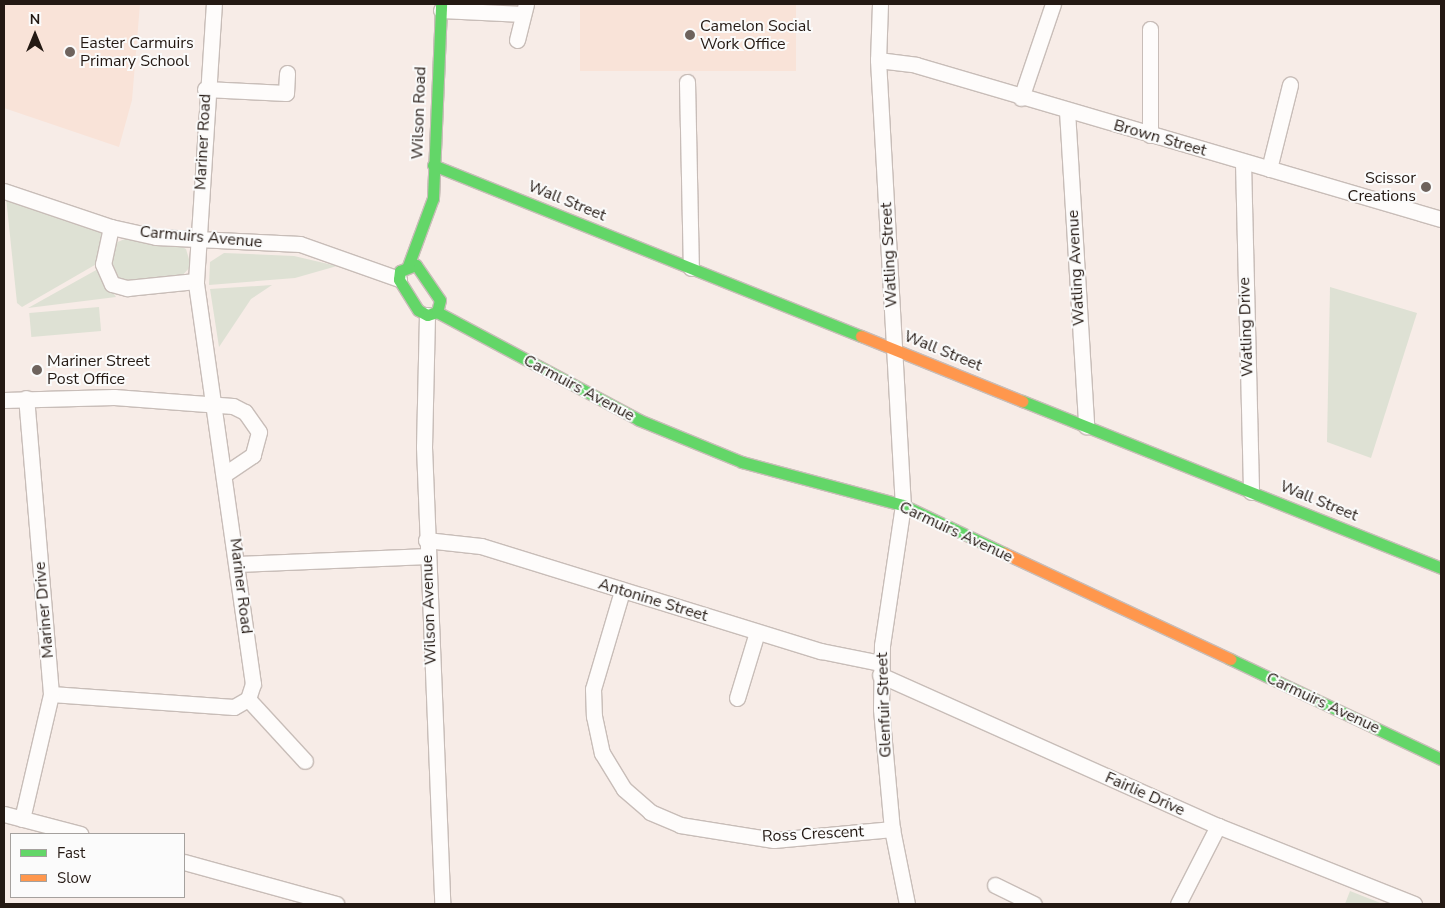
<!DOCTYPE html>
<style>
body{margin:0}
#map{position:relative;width:1445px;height:908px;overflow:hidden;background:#f7ece7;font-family:"Nunito Sans",sans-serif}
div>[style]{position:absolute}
.built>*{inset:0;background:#f9e3d8;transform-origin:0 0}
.green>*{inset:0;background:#dee1d4;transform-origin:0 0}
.roads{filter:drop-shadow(1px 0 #c8bdb8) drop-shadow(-1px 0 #c8bdb8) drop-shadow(0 1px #c8bdb8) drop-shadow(0 -1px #c8bdb8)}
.street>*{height:15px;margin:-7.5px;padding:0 7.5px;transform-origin:7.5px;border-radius:7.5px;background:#fefcfb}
.fast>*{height:11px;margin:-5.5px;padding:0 5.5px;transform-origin:5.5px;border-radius:5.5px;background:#63d668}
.slow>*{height:11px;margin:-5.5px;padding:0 5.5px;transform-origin:5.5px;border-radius:5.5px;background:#ff974d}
.dots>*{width:14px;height:14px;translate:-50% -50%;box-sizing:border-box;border:2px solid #fbfbfb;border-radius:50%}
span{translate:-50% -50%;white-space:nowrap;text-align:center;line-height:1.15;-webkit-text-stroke:4px #fbfbfb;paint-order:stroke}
.poi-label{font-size:16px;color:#241913}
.left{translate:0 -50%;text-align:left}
.right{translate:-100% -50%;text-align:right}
.street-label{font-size:16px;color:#241913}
.frame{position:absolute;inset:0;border:5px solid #241913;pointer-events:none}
.legend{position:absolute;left:10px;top:833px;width:175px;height:65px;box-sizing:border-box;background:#fbfbfb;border:1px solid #a5a19e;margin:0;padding:6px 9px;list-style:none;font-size:15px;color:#241913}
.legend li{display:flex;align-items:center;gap:10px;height:25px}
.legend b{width:25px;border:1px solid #a5a19e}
.north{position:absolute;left:10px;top:10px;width:50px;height:50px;-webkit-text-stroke:4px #fbfbfb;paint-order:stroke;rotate:0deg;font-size:14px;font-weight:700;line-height:20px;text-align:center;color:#241913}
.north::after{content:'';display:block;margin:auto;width:18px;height:22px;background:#241913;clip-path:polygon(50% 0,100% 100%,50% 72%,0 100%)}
</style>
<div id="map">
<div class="built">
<div style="clip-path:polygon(4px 4px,140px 4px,132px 100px,119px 147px,4px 108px)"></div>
<div style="left:580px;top:4px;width:216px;height:67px"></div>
</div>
<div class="green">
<div style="clip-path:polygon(6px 197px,106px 231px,100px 262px,22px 307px,17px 303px)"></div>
<div style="clip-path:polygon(127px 238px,178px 245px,186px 249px,191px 266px,181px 277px,120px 281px,111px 270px,113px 244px)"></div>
<div style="clip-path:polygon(224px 253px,294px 256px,337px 266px,295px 278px,209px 285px,210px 262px)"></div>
<div style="clip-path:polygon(98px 269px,116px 297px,28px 308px)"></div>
<div style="clip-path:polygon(272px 285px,251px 299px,219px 347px,210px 289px)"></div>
<div style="clip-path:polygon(1330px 287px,1417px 313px,1371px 458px,1327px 442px)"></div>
<div style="left:99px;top:307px;width:24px;height:70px;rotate:85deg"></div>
<div style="clip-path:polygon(1350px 891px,1383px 904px,1345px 904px)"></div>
</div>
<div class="roads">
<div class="street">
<div style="left:880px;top:4px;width:56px;rotate:92deg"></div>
<div style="left:878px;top:60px;width:446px;rotate:86.8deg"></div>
<div style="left:903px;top:505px;width:142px;rotate:98.5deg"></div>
<div style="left:882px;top:645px;width:64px;rotate:90.9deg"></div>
<div style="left:881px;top:709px;width:121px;rotate:84.8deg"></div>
<div style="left:892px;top:829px;width:76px;rotate:78.7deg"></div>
<div style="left:441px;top:10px;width:82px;rotate:2.8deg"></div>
<div style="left:517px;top:40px;width:37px;rotate:-76deg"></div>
<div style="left:878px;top:60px;width:38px;rotate:7deg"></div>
<div style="left:916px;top:65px;width:547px;rotate:16.35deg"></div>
<div style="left:687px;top:82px;width:186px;rotate:88.8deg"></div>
<div style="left:205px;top:89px;width:81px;rotate:2.8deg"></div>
<div style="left:286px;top:93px;width:20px;rotate:-87deg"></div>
<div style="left:1021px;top:98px;width:99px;rotate:-71.2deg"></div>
<div style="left:1067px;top:111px;width:316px;rotate:86.5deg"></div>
<div style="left:1150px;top:135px;width:106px;rotate:-90deg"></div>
<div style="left:1243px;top:162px;width:330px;rotate:88.6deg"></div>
<div style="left:1269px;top:169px;width:87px;rotate:-76deg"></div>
<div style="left:4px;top:191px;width:113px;rotate:18.6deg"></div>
<div style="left:111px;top:227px;width:46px;rotate:12.5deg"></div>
<div style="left:156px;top:237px;width:144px;rotate:2.8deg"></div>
<div style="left:300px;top:244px;width:105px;rotate:19.5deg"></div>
<div style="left:111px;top:227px;width:38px;rotate:102deg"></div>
<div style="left:103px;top:264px;width:22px;rotate:66deg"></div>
<div style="left:112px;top:284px;width:16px;rotate:15deg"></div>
<div style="left:127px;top:288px;width:69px;rotate:-5.8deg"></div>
<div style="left:427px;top:315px;width:132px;rotate:91.3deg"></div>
<div style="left:424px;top:447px;width:457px;rotate:87.7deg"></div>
<div style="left:4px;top:400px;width:110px;rotate:-1.6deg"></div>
<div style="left:114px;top:397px;width:119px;rotate:4.3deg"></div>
<div style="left:233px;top:406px;width:13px;rotate:27deg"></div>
<div style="left:245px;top:412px;width:24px;rotate:55deg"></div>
<div style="left:259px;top:432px;width:24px;rotate:105deg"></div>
<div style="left:253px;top:455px;width:34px;rotate:146deg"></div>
<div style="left:426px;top:540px;width:55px;rotate:6.2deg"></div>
<div style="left:481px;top:546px;width:356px;rotate:17.2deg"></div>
<div style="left:821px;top:651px;width:60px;rotate:11.5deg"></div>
<div style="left:239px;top:564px;width:188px;rotate:-2.4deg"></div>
<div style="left:622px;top:591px;width:102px;rotate:106.5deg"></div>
<div style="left:593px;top:689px;width:27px;rotate:88deg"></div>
<div style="left:594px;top:716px;width:38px;rotate:78deg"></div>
<div style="left:602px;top:753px;width:42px;rotate:58.6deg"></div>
<div style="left:624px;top:789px;width:35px;rotate:41deg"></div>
<div style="left:650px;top:812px;width:33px;rotate:23deg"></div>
<div style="left:680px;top:825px;width:95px;rotate:9.1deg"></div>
<div style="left:774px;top:840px;width:119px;rotate:-5.3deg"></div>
<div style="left:880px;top:675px;width:370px;rotate:24.1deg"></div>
<div style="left:1218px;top:826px;width:211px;rotate:21.7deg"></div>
<div style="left:51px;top:694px;width:183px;rotate:4.1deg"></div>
<div style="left:234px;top:707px;width:16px;rotate:-30deg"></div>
<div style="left:248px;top:699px;width:16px;rotate:-72deg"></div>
<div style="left:253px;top:684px;width:407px;rotate:-98.1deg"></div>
<div style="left:196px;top:281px;width:278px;rotate:-86.3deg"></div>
<div style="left:737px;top:698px;width:69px;rotate:-73.1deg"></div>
<div style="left:248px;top:699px;width:84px;rotate:47.4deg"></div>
<div style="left:4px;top:814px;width:79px;rotate:14.7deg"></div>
<div style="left:22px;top:819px;width:128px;rotate:-76.9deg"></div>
<div style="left:51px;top:694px;width:297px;rotate:-94.8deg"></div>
<div style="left:184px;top:862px;width:158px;rotate:15.4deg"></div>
<div style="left:995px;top:885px;width:43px;rotate:26deg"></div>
<div style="left:1178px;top:904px;width:88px;rotate:-62.9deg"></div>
</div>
<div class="fast">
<div style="left:433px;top:165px;width:461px;rotate:21.8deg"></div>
<div style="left:416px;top:265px;width:42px;rotate:55.6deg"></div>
<div style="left:440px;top:300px;width:12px;rotate:104deg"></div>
<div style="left:437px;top:312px;width:10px;rotate:163deg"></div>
<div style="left:427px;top:315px;width:10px;rotate:-151deg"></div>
<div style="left:418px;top:310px;width:36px;rotate:-122deg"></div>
<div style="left:399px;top:279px;width:8px;rotate:-83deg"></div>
<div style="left:400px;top:271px;width:17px;rotate:-21deg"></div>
<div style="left:408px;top:266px;width:72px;rotate:-69.8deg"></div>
<div style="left:433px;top:198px;width:194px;rotate:-87.6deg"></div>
<div style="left:437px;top:312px;width:229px;rotate:28.1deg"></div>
<div style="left:639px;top:420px;width:111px;rotate:22.2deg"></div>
<div style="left:742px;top:462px;width:167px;rotate:15deg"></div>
<div style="left:903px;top:505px;width:112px;rotate:25.4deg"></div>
<div style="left:1022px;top:401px;width:451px;rotate:21.7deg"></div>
<div style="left:1230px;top:659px;width:233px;rotate:25.4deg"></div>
</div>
<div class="slow">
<div style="left:861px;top:336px;width:174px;rotate:22deg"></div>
<div style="left:1004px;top:553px;width:250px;rotate:25.1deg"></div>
</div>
</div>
<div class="dots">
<div style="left:690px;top:35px;background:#6e635d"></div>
<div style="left:70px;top:52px;background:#6e635d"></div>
<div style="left:1426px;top:187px;background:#6e635d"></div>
<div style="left:37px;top:370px;background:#6e635d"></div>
</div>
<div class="poi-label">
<span class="left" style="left:700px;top:35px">Camelon Social<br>Work Office</span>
<span class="left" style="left:80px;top:52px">Easter Carmuirs<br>Primary School</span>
<span class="right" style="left:1416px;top:187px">Scissor<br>Creations</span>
<span class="left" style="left:47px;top:370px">Mariner Street<br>Post Office</span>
</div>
<div class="street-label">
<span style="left:419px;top:113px;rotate:-88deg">Wilson Road</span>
<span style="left:1160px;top:138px;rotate:16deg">Brown Street</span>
<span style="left:203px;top:142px;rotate:-87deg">Mariner Road</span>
<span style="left:567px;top:201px;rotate:22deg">Wall Street</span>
<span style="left:201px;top:237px;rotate:5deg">Carmuirs Avenue</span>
<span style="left:889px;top:255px;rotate:-93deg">Watling Street</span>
<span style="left:1076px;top:268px;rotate:-93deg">Watling Avenue</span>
<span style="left:1246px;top:327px;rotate:-92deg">Watling Drive</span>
<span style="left:943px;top:351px;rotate:22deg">Wall Street</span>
<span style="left:579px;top:388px;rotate:28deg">Carmuirs Avenue</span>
<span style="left:1319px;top:501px;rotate:22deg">Wall Street</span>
<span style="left:956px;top:532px;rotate:25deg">Carmuirs Avenue</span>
<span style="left:241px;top:586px;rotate:83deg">Mariner Road</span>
<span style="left:653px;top:600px;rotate:17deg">Antonine Street</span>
<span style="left:44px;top:610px;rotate:-95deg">Mariner Drive</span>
<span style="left:429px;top:610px;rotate:-92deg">Wilson Avenue</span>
<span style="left:1323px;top:703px;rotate:25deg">Carmuirs Avenue</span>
<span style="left:884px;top:705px;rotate:-92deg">Glenfuir Street</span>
<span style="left:1145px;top:794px;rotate:24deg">Fairlie Drive</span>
<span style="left:813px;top:834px;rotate:-3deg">Ross Crescent</span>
</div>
<div class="frame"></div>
<ul class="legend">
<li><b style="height:6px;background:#63d668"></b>Fast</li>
<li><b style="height:6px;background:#ff974d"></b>Slow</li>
</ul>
<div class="north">N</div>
</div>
